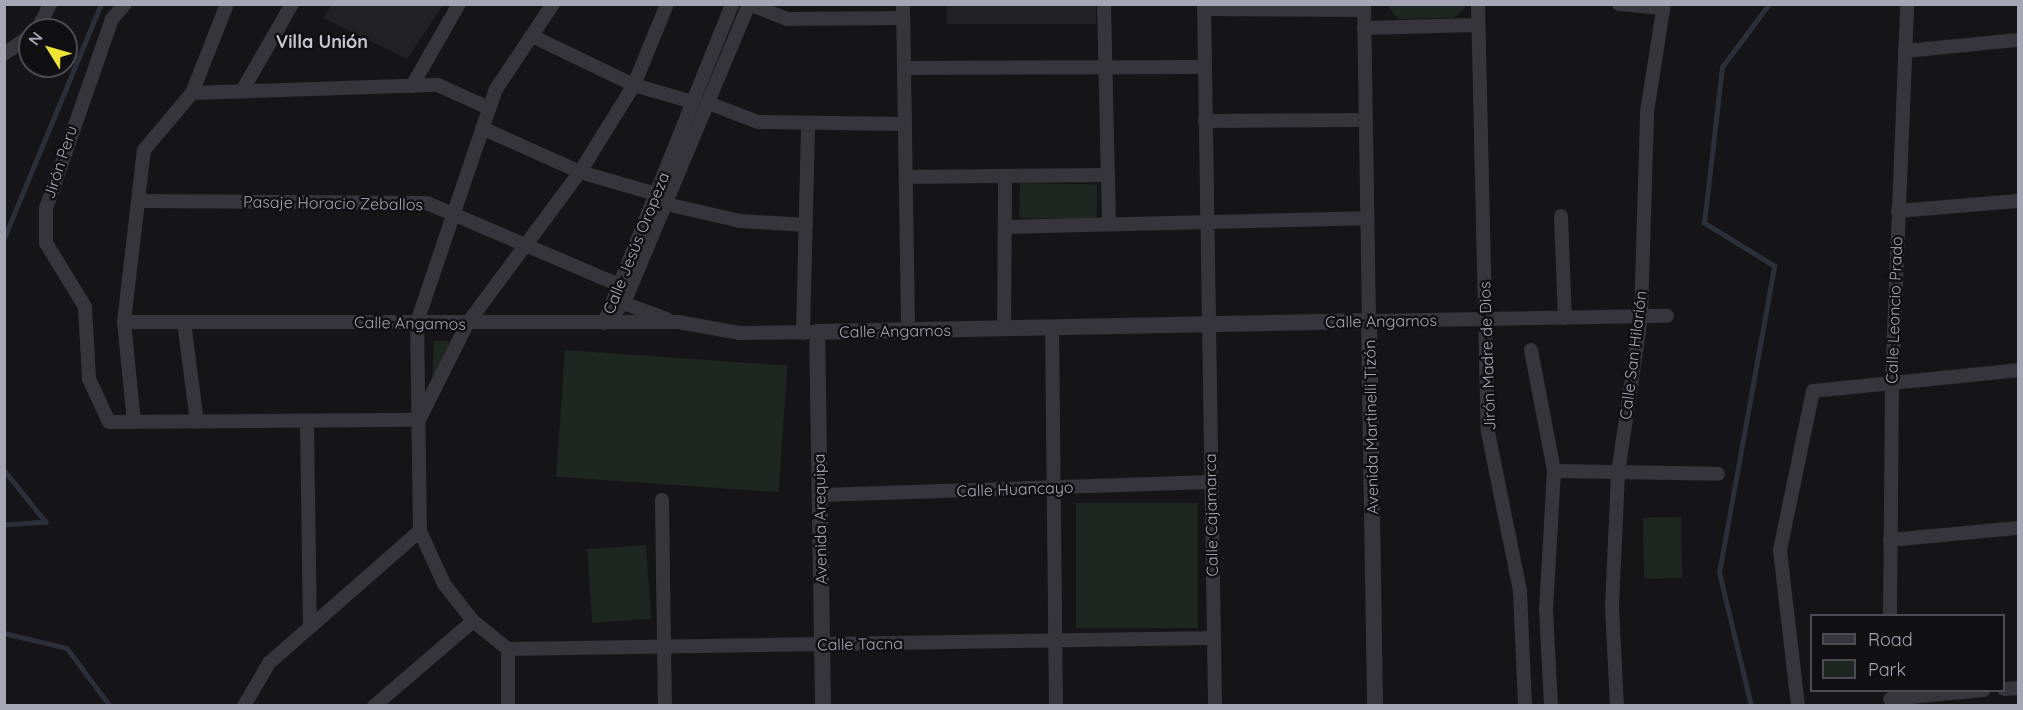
<!DOCTYPE html>
<meta charset="utf-8">
<style>
body{margin:0}
#map{position:relative;width:2023px;height:710px;overflow:hidden;background:#151416;font-family:Quicksand,sans-serif}
div>[style]{position:absolute}
.built>*{inset:0;background:#212023;transform-origin:0 0}
.green>*{inset:0;background:#1e2621;transform-origin:0 0}
.stream>*{height:4.5px;margin:-2.25px;padding:0 2.25px;transform-origin:2.25px;border-radius:2.25px;background:#2b2f39}
.minor>*{height:14px;margin:-7px;padding:0 7px;transform-origin:7px;border-radius:7px;background:#36353b}
.tertiary>*{height:16px;margin:-8px;padding:0 8px;transform-origin:8px;border-radius:8px;background:#36353b}
span{translate:-50% -50%;white-space:nowrap;text-align:center;line-height:1.15;-webkit-text-stroke:5px #100f11;paint-order:stroke}
.street-label{font-size:16px;color:#a6a6b6}
.neighbourhood-label{font-size:18px;color:#c7c7d2;font-weight:700}
.frame{position:absolute;inset:0;border:6px solid #a6a6b6;pointer-events:none}
.legend{position:absolute;left:1810px;top:614px;width:195px;height:78px;box-sizing:border-box;background:#100f11;border:2px solid #4c4b53;margin:0;padding:8px 10px;list-style:none;font-size:18px;color:#a6a6b6}
.legend li{display:flex;align-items:center;gap:12px;height:30px}
.legend b{width:30px;border:2px solid #4c4b53}
.north{position:absolute;left:18px;top:18px;width:60px;height:60px;box-sizing:border-box;background:#100f11;border:2px solid #4c4b53;border-radius:50%;rotate:307deg;font-size:16px;font-weight:700;line-height:24px;text-align:center;color:#a6a6b6}
.north::after{content:'';display:block;margin:auto;width:21px;height:27px;background:#ede435;clip-path:polygon(50% 0,100% 100%,50% 72%,0 100%)}
</style>
<div id="map">
<div class="built">
<div style="clip-path:polygon(332px 4px,443px 4px,443px 5px,407px 59px,323px 18px)"></div>
<div style="left:947px;top:5px;width:149px;height:19px"></div>
</div>
<div class="green">
<div style="clip-path:polygon(1387px 5px,1387px 4px,1468px 5px,1454px 18px,1398px 19px)"></div>
<div style="left:1020px;top:183px;width:77px;height:35px;rotate:1deg"></div>
<div style="clip-path:polygon(434px 341px,450px 341px,432px 383px)"></div>
<div style="left:565px;top:350px;width:223px;height:127px;rotate:4deg"></div>
<div style="left:1076px;top:503px;width:122px;height:125px"></div>
<div style="left:1681px;top:517px;width:61px;height:38px;rotate:89deg"></div>
<div style="left:646px;top:545px;width:74px;height:59px;rotate:86deg"></div>
</div>
<div class="stream">
<div style="left:4px;top:238px;width:253px;rotate:-67.5deg"></div>
<div style="left:4px;top:470px;width:67px;rotate:51.1deg"></div>
<div style="left:46px;top:522px;width:42px;rotate:175.9deg"></div>
<div style="left:4px;top:633px;width:65px;rotate:13.4deg"></div>
<div style="left:67px;top:648px;width:72px;rotate:53.4deg"></div>
<div style="left:1751px;top:706px;width:137px;rotate:-103.5deg"></div>
<div style="left:1719px;top:573px;width:312px;rotate:-79.8deg"></div>
<div style="left:1774px;top:266px;width:82px;rotate:-148.4deg"></div>
<div style="left:1704px;top:223px;width:157px;rotate:-83.4deg"></div>
<div style="left:1722px;top:67px;width:79px;rotate:-53.3deg"></div>
</div>
<div class="minor">
<div style="left:125px;top:4px;width:20px;rotate:131deg"></div>
<div style="left:112px;top:19px;width:200px;rotate:109.2deg"></div>
<div style="left:46px;top:208px;width:35px;rotate:90deg"></div>
<div style="left:46px;top:243px;width:75px;rotate:58.6deg"></div>
<div style="left:85px;top:307px;width:72px;rotate:86.8deg"></div>
<div style="left:89px;top:379px;width:47px;rotate:65.1deg"></div>
<div style="left:109px;top:422px;width:310px;rotate:-0.4deg"></div>
<div style="left:749px;top:4px;width:41px;rotate:21.5deg"></div>
<div style="left:787px;top:19px;width:116px;rotate:-0.5deg"></div>
<div style="left:903px;top:4px;width:327px;rotate:89.1deg"></div>
<div style="left:1104px;top:4px;width:220px;rotate:88.7deg"></div>
<div style="left:1204px;top:4px;width:702px;rotate:89.1deg"></div>
<div style="left:1364px;top:4px;width:317px;rotate:89.1deg"></div>
<div style="left:1369px;top:321px;width:298px;rotate:-1deg"></div>
<div style="left:1478px;top:4px;width:428px;rotate:88.7deg"></div>
<div style="left:1488px;top:432px;width:162px;rotate:78.6deg"></div>
<div style="left:1520px;top:591px;width:115px;rotate:87.5deg"></div>
<div style="left:1619px;top:4px;width:44px;rotate:5.2deg"></div>
<div style="left:1204px;top:9px;width:160px;rotate:0.4deg"></div>
<div style="left:1364px;top:28px;width:112px;rotate:-1.5deg"></div>
<div style="left:37px;top:30px;width:29px;rotate:-63deg"></div>
<div style="left:532px;top:36px;width:113px;rotate:25.7deg"></div>
<div style="left:634px;top:85px;width:61px;rotate:16.1deg"></div>
<div style="left:1905px;top:51px;width:114px;rotate:-5.6deg"></div>
<div style="left:4px;top:54px;width:32px;rotate:-35deg"></div>
<div style="left:904px;top:68px;width:301px;rotate:-0.2deg"></div>
<div style="left:412px;top:86px;width:95px;rotate:-60.2deg"></div>
<div style="left:242px;top:91px;width:100px;rotate:-60.1deg"></div>
<div style="left:192px;top:93px;width:246px;rotate:-1.9deg"></div>
<div style="left:438px;top:85px;width:56px;rotate:24.3deg"></div>
<div style="left:708px;top:103px;width:53px;rotate:20.8deg"></div>
<div style="left:758px;top:122px;width:147px;rotate:0.8deg"></div>
<div style="left:1205px;top:121px;width:160px;rotate:-0.4deg"></div>
<div style="left:482px;top:128px;width:107px;rotate:24.2deg"></div>
<div style="left:580px;top:172px;width:79px;rotate:16.1deg"></div>
<div style="left:906px;top:177px;width:202px;rotate:-0.6deg"></div>
<div style="left:138px;top:201px;width:289px;rotate:0.4deg"></div>
<div style="left:427px;top:203px;width:209px;rotate:23.1deg"></div>
<div style="left:666px;top:204px;width:76px;rotate:12.9deg"></div>
<div style="left:740px;top:221px;width:66px;rotate:3.5deg"></div>
<div style="left:1898px;top:211px;width:120px;rotate:-4.8deg"></div>
<div style="left:1561px;top:216px;width:102px;rotate:87.8deg"></div>
<div style="left:1005px;top:227px;width:362px;rotate:-1.4deg"></div>
<div style="left:618px;top:301px;width:52px;rotate:20.2deg"></div>
<div style="left:606px;top:318px;width:338px;rotate:-68.1deg"></div>
<div style="left:124px;top:322px;width:554px"></div>
<div style="left:678px;top:322px;width:62px;rotate:10.2deg"></div>
<div style="left:739px;top:333px;width:78px;rotate:-0.7deg"></div>
<div style="left:184px;top:322px;width:101px;rotate:82.6deg"></div>
<div style="left:604px;top:323px;width:28px;rotate:-45deg"></div>
<div style="left:624px;top:303px;width:324px;rotate:-67.3deg"></div>
<div style="left:1052px;top:328px;width:378px;rotate:89.4deg"></div>
<div style="left:1004px;top:329px;width:153px;rotate:-89.6deg"></div>
<div style="left:803px;top:333px;width:210px;rotate:-88.6deg"></div>
<div style="left:1531px;top:350px;width:123px;rotate:79.2deg"></div>
<div style="left:1554px;top:471px;width:139px;rotate:93.3deg"></div>
<div style="left:1546px;top:610px;width:96px;rotate:87deg"></div>
<div style="left:420px;top:418px;width:105px;rotate:-63.4deg"></div>
<div style="left:467px;top:324px;width:189px;rotate:-53.4deg"></div>
<div style="left:580px;top:172px;width:102px;rotate:-58.2deg"></div>
<div style="left:634px;top:85px;width:87px;rotate:-67.8deg"></div>
<div style="left:307px;top:421px;width:206px;rotate:89.2deg"></div>
<div style="left:134px;top:422px;width:100px;rotate:-95.7deg"></div>
<div style="left:124px;top:322px;width:173px;rotate:-83.4deg"></div>
<div style="left:144px;top:150px;width:75px;rotate:-49.9deg"></div>
<div style="left:192px;top:93px;width:96px;rotate:-68.5deg"></div>
<div style="left:1554px;top:471px;width:164px;rotate:1deg"></div>
<div style="left:820px;top:495px;width:391px;rotate:-1.9deg"></div>
<div style="left:662px;top:500px;width:206px;rotate:89.2deg"></div>
<div style="left:1890px;top:540px;width:129px;rotate:-5.4deg"></div>
<div style="left:1890px;top:616px;width:233px;rotate:-89.5deg"></div>
<div style="left:1892px;top:383px;width:379px;rotate:-87.7deg"></div>
<div style="left:508px;top:649px;width:45px;rotate:-141.3deg"></div>
<div style="left:473px;top:621px;width:47px;rotate:-128.1deg"></div>
<div style="left:444px;top:584px;width:58px;rotate:-114.4deg"></div>
<div style="left:420px;top:531px;width:209px;rotate:-90.8deg"></div>
<div style="left:417px;top:322px;width:246px;rotate:-71.3deg"></div>
<div style="left:496px;top:89px;width:102px;rotate:-56.2deg"></div>
<div style="left:508px;top:649px;width:705px;rotate:-0.89deg"></div>
<div style="left:508px;top:649px;width:57px;rotate:90deg"></div>
<div style="left:2004px;top:689px;width:14px;rotate:-4deg"></div>
<div style="left:1890px;top:699px;width:94px;rotate:-5.5deg"></div>
<div style="left:244px;top:706px;width:50px;rotate:-59.8deg"></div>
<div style="left:269px;top:663px;width:201px;rotate:-41.2deg"></div>
<div style="left:374px;top:706px;width:130px;rotate:-40.6deg"></div>
<div style="left:1617px;top:706px;width:100px;rotate:-92.9deg"></div>
<div style="left:1612px;top:606px;width:133px;rotate:-87.4deg"></div>
<div style="left:1618px;top:473px;width:158px;rotate:-81.6deg"></div>
<div style="left:1641px;top:317px;width:205px;rotate:-88.3deg"></div>
<div style="left:1647px;top:112px;width:109px;rotate:-81.1deg"></div>
<div style="left:1798px;top:706px;width:157px;rotate:-96.6deg"></div>
<div style="left:1780px;top:550px;width:162px;rotate:-78.3deg"></div>
<div style="left:1813px;top:391px;width:206px;rotate:-5.8deg"></div>
</div>
<div class="tertiary">
<div style="left:823px;top:706px;width:374px;rotate:-90.9deg"></div>
<div style="left:817px;top:332px;width:552px;rotate:-1.14deg"></div>
<div style="left:1369px;top:321px;width:385px;rotate:89.1deg"></div>
</div>
<div class="street-label">
<span style="left:60px;top:162px;rotate:-72deg">Jirón Peru</span>
<span style="left:333px;top:203px;rotate:1deg">Pasaje Horacio Zeballos</span>
<span style="left:636px;top:243px;rotate:-68deg">Calle Jesús Oropeza</span>
<span style="left:1894px;top:310px;rotate:-88deg">Calle Leoncio Prado</span>
<span style="left:1381px;top:321px;rotate:-1deg">Calle Angamos</span>
<span style="left:410px;top:323px;rotate:1deg">Calle Angamos</span>
<span style="left:895px;top:331px;rotate:-1deg">Calle Angamos</span>
<span style="left:1633px;top:355px;rotate:-83deg">Calle San Hilarión</span>
<span style="left:1487px;top:356px;rotate:-92deg">Jirón Madre de Dios</span>
<span style="left:1371px;top:427px;rotate:-91deg">Avenida Martinelli Tizón</span>
<span style="left:1015px;top:489px;rotate:-2deg">Calle Huancayo</span>
<span style="left:1211px;top:515px;rotate:-91deg">Calle Cajamarca</span>
<span style="left:820px;top:519px;rotate:-91deg">Avenida Arequipa</span>
<span style="left:860px;top:644px;rotate:-1deg">Calle Tacna</span>
</div>
<div class="neighbourhood-label">
<span style="left:322px;top:42px">Villa Unión</span>
</div>
<div class="frame"></div>
<ul class="legend">
<li><b style="height:8px;background:#36353b"></b>Road</li>
<li><b style="height:16px;background:#1e2621"></b>Park</li>
</ul>
<div class="north">N</div>
</div>
